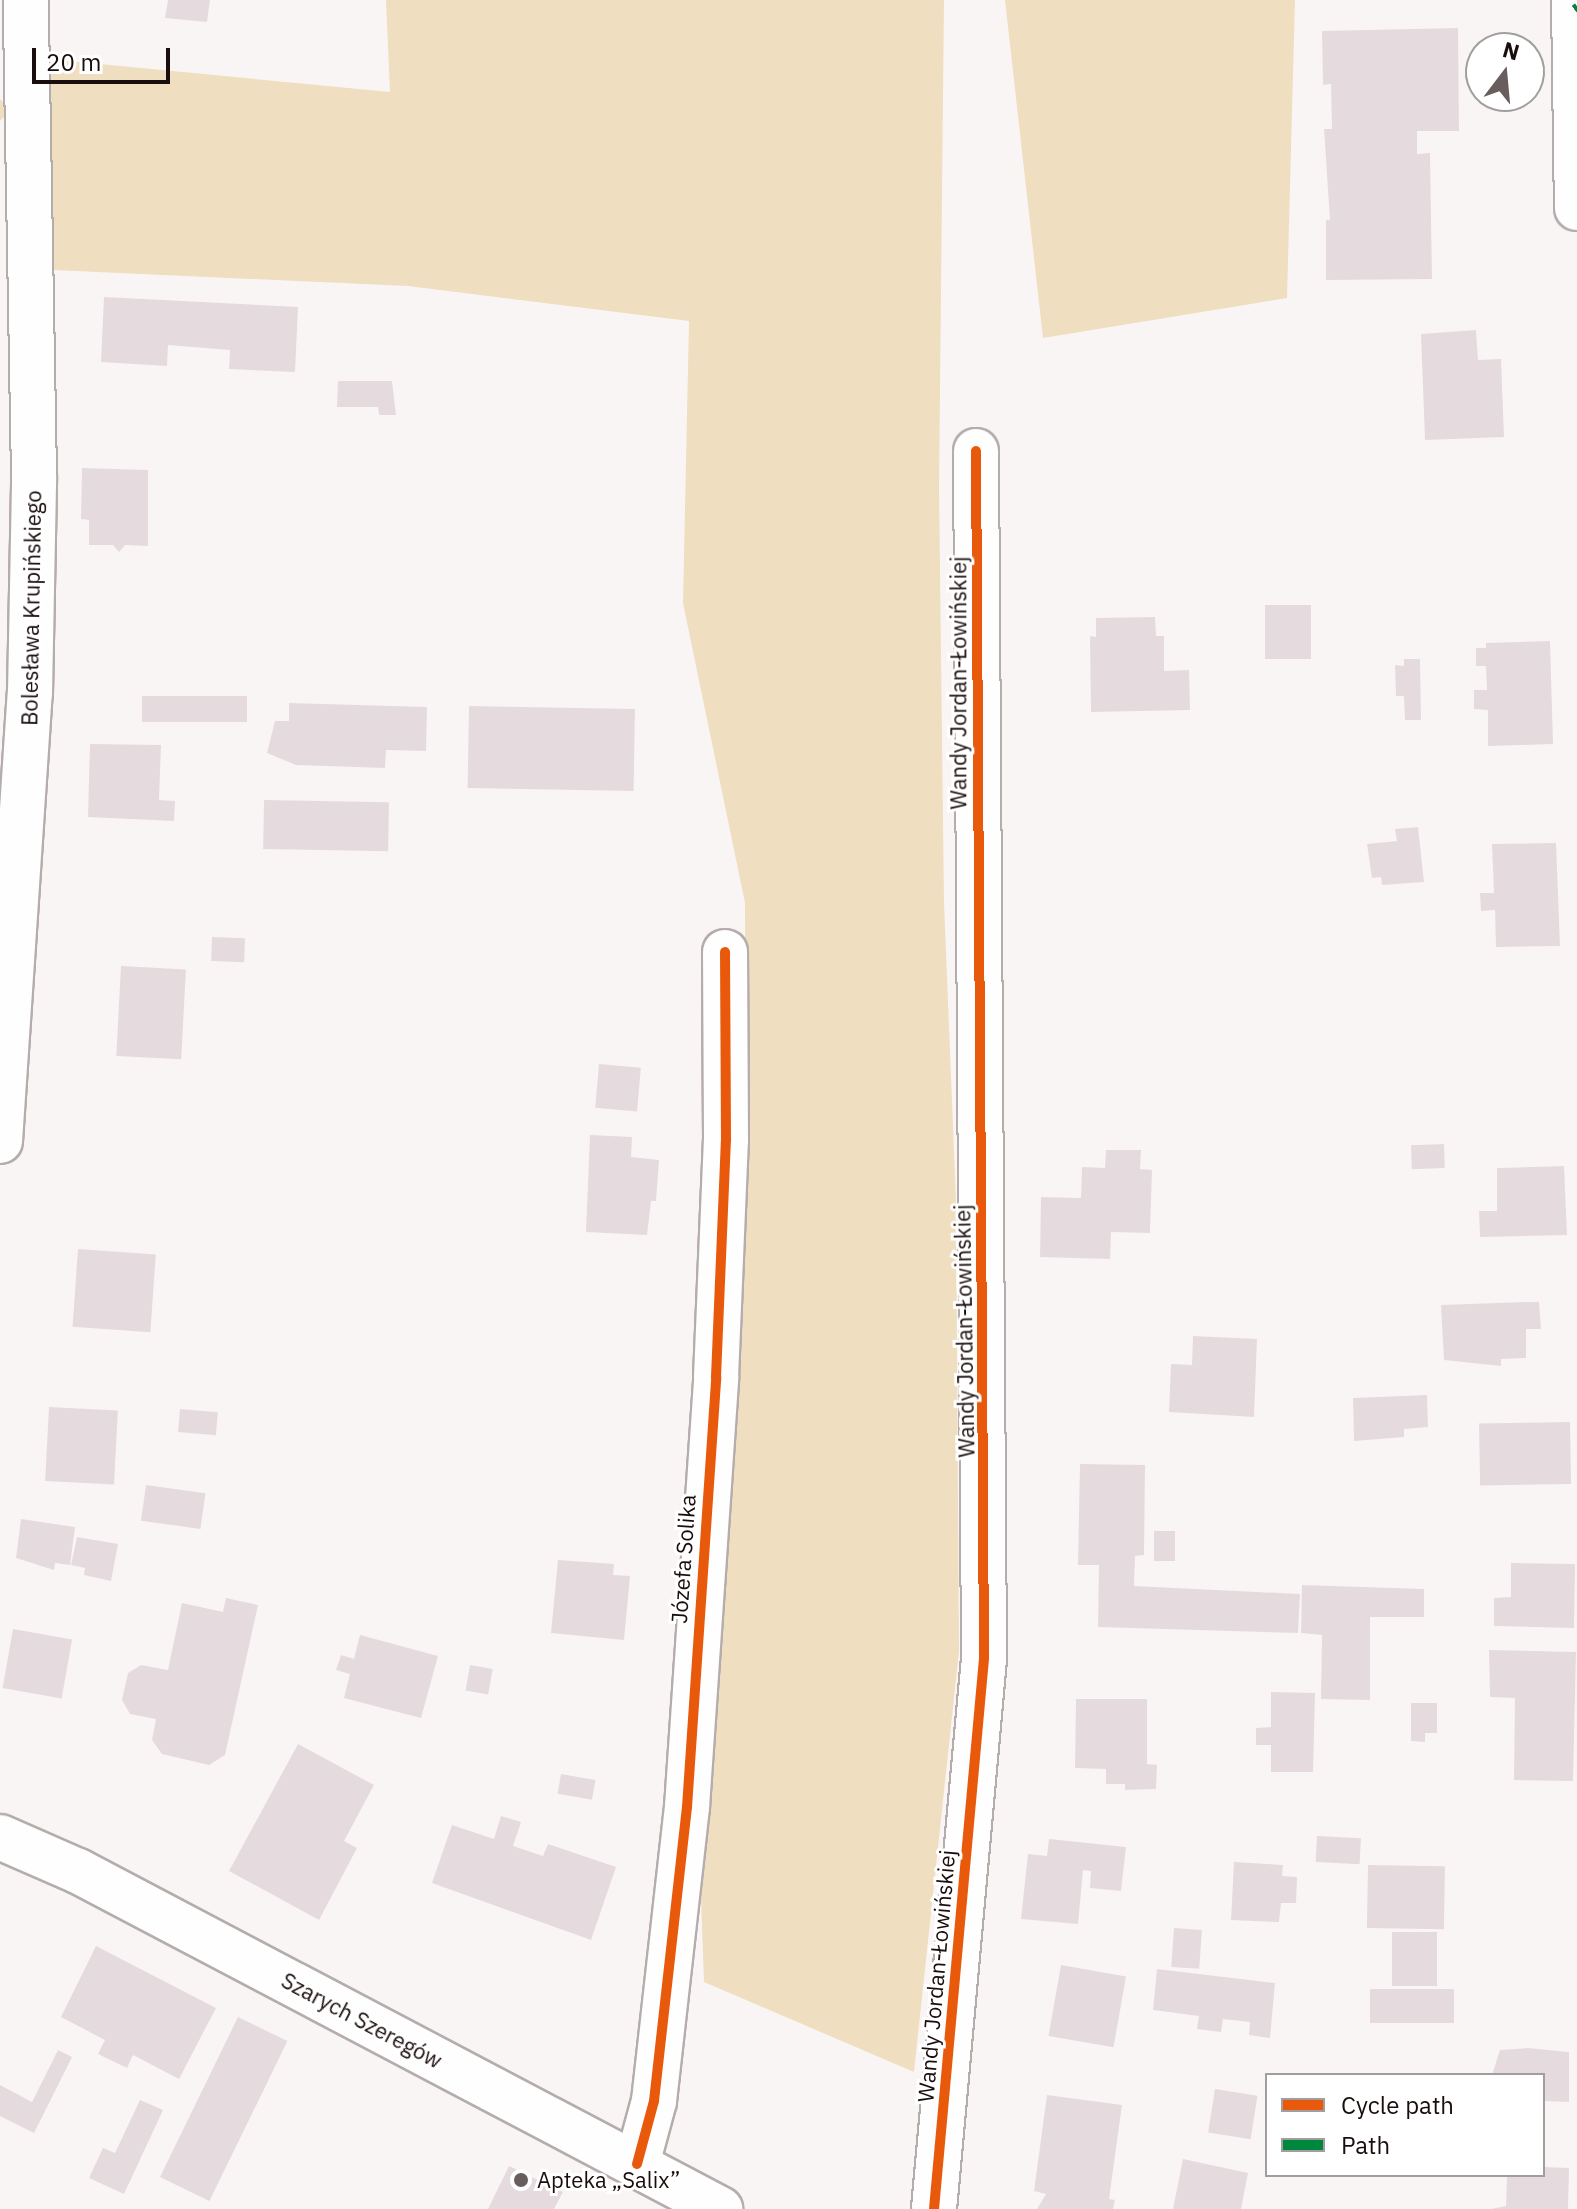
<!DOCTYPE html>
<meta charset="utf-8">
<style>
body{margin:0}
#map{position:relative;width:1577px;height:2209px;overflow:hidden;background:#faf5f5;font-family:"IBM Plex Sans",sans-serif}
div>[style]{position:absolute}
.green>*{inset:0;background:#efdebf;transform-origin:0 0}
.building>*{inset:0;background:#e5dbdf;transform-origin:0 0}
.roads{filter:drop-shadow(2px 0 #b5acac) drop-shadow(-2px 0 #b5acac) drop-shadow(0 2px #b5acac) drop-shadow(0 -2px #b5acac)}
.minor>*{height:44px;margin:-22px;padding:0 22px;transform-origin:22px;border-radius:22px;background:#fefefe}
.quiet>*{height:8px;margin-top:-4px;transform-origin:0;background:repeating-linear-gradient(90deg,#00873e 0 16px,transparent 0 24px)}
.cycleway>*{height:10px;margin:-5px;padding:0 5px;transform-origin:5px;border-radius:5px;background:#e8590c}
.dots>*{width:22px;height:22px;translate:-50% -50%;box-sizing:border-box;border:4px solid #fff;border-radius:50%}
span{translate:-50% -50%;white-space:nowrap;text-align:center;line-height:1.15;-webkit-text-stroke:6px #fff;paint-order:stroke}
.street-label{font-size:22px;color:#1a0d0d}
.poi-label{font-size:22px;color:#1a0d0d}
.left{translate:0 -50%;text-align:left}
.legend{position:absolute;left:1265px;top:2073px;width:280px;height:104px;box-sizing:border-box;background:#fff;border:2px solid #a39e9e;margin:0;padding:10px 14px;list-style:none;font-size:24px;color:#1a0d0d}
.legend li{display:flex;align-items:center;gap:16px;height:40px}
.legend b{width:40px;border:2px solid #a39e9e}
.north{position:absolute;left:1465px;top:32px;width:80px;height:80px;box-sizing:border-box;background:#fff;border:2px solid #a39e9e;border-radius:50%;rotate:16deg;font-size:22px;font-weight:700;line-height:32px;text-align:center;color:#1a0d0d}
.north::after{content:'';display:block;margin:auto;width:28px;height:36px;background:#685e5e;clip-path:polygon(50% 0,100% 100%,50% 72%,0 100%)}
.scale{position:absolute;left:32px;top:48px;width:138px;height:36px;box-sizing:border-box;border:4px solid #1a0d0d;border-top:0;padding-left:10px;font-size:24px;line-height:28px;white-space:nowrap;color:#1a0d0d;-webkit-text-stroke:6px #fff;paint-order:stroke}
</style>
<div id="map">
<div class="green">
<div style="clip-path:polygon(386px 0,944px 0,939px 488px,944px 902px,956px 1201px,959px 1651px,914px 2072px,704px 1982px,701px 1899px,727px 1568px,746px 1124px,745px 903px,683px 603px,689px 321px,408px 286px,53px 270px,48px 59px,390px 92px)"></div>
<div style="clip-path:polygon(1005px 0,1295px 0,1287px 298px,1043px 338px)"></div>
<div style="left:0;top:99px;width:16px;height:178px;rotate:47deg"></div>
</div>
<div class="building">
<div style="clip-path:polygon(168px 0,210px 0,207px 22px,165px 18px)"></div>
<div style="clip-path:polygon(1458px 28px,1459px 131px,1417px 131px,1417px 154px,1430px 153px,1432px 279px,1326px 280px,1326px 220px,1330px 220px,1324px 129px,1332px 129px,1331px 84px,1323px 85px,1322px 31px)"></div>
<div style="clip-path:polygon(104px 297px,298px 307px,295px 372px,229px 369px,230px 350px,168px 345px,167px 366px,101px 362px)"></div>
<div style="clip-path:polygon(1476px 330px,1478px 360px,1501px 359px,1504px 437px,1425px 440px,1421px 334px)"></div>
<div style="clip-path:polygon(338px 381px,392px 381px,396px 415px,379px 415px,378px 407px,337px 407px)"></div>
<div style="clip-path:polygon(82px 468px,148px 470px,148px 546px,125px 545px,119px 552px,113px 545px,89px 545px,89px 520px,81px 519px)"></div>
<div style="left:1265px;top:605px;width:46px;height:54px"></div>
<div style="clip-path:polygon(1155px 617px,1156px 636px,1164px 636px,1164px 671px,1189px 670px,1190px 710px,1091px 712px,1090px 636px,1096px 637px,1096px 618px)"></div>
<div style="clip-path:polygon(1550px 641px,1553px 744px,1488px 746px,1488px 710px,1474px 709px,1474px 690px,1487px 690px,1486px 666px,1476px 666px,1476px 648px,1486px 648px,1486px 643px)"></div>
<div style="clip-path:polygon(1404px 659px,1420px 659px,1421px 720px,1405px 720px,1404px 696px,1396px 696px,1395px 665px,1404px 666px)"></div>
<div style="left:142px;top:696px;width:105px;height:26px"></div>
<div style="clip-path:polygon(289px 703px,427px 707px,426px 751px,386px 750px,385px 768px,296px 765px,267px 753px,275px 721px,289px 721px)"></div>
<div style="left:469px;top:706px;width:166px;height:82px;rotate:1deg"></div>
<div style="clip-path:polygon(90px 744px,161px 745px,159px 800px,175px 801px,174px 821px,88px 817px)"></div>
<div style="left:264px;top:800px;width:125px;height:49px;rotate:1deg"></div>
<div style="clip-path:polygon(1418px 827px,1424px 882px,1382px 885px,1381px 877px,1372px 878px,1367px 844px,1397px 841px,1395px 829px)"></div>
<div style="clip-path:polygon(1556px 843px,1560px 946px,1496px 947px,1495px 910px,1481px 911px,1480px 893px,1494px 893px,1492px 844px)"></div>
<div style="left:212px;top:937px;width:33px;height:24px;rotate:2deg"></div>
<div style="left:121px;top:966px;width:65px;height:90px;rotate:3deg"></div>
<div style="left:599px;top:1064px;width:42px;height:44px;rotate:5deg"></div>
<div style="clip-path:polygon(590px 1135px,632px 1137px,631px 1157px,659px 1160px,656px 1201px,651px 1201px,647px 1235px,586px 1232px)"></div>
<div style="left:1444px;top:1144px;width:24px;height:33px;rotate:88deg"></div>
<div style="clip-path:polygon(1106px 1150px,1141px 1150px,1140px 1169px,1152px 1170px,1150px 1233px,1111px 1232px,1110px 1259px,1040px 1257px,1041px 1197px,1081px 1198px,1082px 1167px,1105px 1168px)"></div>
<div style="clip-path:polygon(1564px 1166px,1567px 1235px,1480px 1237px,1479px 1211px,1497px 1211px,1497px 1168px)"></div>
<div style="left:78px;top:1249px;width:78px;height:78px;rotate:4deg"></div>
<div style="clip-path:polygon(1525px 1302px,1539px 1302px,1541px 1329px,1526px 1329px,1526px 1358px,1501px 1359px,1501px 1366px,1444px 1360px,1441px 1305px)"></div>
<div style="clip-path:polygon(1193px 1336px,1257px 1339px,1254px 1417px,1169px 1412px,1171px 1364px,1192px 1365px)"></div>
<div style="clip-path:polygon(1427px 1395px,1428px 1427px,1404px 1429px,1404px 1437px,1354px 1441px,1353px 1398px)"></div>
<div style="left:49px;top:1407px;width:69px;height:74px;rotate:3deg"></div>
<div style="left:180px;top:1409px;width:38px;height:23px;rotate:5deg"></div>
<div style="left:1570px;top:1422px;width:62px;height:91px;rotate:89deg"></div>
<div style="clip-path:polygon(1080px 1464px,1145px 1465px,1144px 1555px,1135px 1556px,1134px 1586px,1300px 1594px,1298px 1633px,1098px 1627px,1099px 1565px,1078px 1565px)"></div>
<div style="left:146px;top:1485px;width:60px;height:36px;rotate:8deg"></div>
<div style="clip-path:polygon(21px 1519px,75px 1527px,70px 1565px,55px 1563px,54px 1570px,16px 1558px)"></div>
<div style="left:1154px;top:1531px;width:21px;height:30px"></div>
<div style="clip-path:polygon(77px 1537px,118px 1544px,111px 1581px,84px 1575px,85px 1568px,71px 1565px)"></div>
<div style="clip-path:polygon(558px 1560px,614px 1564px,613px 1575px,630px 1576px,624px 1640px,551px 1633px)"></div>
<div style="clip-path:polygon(1511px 1563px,1575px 1564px,1574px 1628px,1494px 1626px,1494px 1598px,1511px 1597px)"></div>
<div style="clip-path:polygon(1302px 1585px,1424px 1589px,1424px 1617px,1370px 1617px,1370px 1700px,1321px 1699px,1322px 1635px,1301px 1633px)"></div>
<div style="clip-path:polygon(226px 1598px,258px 1605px,225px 1755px,209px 1765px,162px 1754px,152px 1740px,156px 1719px,130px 1714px,122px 1700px,128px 1673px,141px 1665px,168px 1670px,182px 1603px,223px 1612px)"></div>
<div style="left:13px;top:1629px;width:60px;height:60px;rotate:10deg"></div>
<div style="clip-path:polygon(360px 1635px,438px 1656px,421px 1718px,344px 1698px,350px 1674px,336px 1670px,341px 1655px,354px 1659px)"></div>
<div style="clip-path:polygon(1489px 1650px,1576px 1652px,1573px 1781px,1514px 1780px,1515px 1698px,1490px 1697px)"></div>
<div style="left:470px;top:1665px;width:23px;height:26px;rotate:10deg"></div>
<div style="clip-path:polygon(1271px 1692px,1315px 1693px,1313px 1772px,1271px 1772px,1271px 1745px,1256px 1745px,1256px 1728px,1271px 1727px)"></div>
<div style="clip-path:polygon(1076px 1699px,1147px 1699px,1147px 1764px,1157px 1765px,1156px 1789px,1125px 1790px,1125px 1784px,1106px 1784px,1106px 1769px,1075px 1768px)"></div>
<div style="clip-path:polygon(1411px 1703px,1437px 1703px,1437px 1733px,1425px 1733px,1425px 1742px,1411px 1741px)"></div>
<div style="clip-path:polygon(298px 1744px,374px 1785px,344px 1841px,357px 1848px,319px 1920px,229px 1871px)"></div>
<div style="left:561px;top:1774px;width:35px;height:20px;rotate:10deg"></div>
<div style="clip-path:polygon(501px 1816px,521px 1822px,513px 1846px,543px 1856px,548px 1844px,616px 1867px,591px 1940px,432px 1883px,452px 1825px,494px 1839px)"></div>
<div style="left:1317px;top:1836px;width:44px;height:26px;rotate:3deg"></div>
<div style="clip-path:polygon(1049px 1839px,1126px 1847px,1121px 1891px,1090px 1888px,1091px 1871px,1083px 1870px,1078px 1924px,1021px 1919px,1028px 1854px,1047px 1856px)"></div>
<div style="clip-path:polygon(1234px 1862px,1283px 1865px,1282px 1876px,1297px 1877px,1296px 1903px,1281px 1903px,1279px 1922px,1231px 1920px)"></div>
<div style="left:1368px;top:1865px;width:77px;height:63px;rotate:1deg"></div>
<div style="left:1174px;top:1928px;width:28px;height:39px;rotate:4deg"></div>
<div style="left:1392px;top:1932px;width:45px;height:54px"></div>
<div style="clip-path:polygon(96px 1946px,216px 2008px,179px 2079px,133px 2055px,127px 2068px,98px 2054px,105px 2040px,61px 2017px)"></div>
<div style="left:1061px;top:1965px;width:66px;height:72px;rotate:10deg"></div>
<div style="clip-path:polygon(1157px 1969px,1275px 1983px,1270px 2038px,1249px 2035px,1250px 2022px,1223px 2019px,1221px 2032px,1197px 2029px,1199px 2016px,1153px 2010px)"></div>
<div style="left:1370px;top:1989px;width:84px;height:34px"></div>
<div style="left:238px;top:2017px;width:55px;height:178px;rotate:26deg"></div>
<div style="clip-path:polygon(1528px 2048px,1569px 2052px,1569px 2102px,1543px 2101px,1543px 2075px,1492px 2075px,1500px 2050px)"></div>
<div style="clip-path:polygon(58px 2050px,72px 2057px,34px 2133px,0 2116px,0 2085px,32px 2102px)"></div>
<div style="left:1215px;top:2089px;width:43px;height:44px;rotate:9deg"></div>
<div style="clip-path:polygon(1047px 2095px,1122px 2105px,1109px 2199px,1115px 2200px,1113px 2209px,1037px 2209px,1046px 2194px,1034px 2191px)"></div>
<div style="clip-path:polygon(140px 2100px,163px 2110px,124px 2194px,89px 2178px,103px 2148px,115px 2153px)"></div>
<div style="clip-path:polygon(1183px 2159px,1248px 2173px,1241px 2209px,1173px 2209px)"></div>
<div style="clip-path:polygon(509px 2166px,563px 2192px,554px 2209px,488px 2209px)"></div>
<div style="clip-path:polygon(1543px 2167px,1569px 2168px,1568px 2209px,1491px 2209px,1506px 2206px,1507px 2175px,1543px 2175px)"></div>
</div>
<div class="roads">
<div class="minor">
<div style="left:1574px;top:0;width:208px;rotate:89.2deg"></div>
<div style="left:0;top:1141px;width:449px;rotate:-86.2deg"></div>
<div style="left:30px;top:693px;width:217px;rotate:-88.9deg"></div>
<div style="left:34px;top:476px;width:476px;rotate:-91deg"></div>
<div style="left:0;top:1837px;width:85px;rotate:23.6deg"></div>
<div style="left:78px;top:1871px;width:726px;rotate:27.77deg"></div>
<div style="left:637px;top:2164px;width:65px;rotate:-74.9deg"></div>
<div style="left:654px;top:2101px;width:296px;rotate:-83.6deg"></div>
<div style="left:687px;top:1807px;width:431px;rotate:-86.1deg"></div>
<div style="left:716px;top:1377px;width:237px;rotate:-87.6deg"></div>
<div style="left:726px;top:1140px;width:188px;rotate:-90.3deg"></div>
<div style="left:934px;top:2209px;width:553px;rotate:-84.81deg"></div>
<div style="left:984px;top:1658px;width:1207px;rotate:-90.38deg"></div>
</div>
</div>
<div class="quiet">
<div style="left:1574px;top:9px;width:4px;rotate:-34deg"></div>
</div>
<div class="cycleway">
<div style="left:637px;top:2164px;width:65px;rotate:-74.9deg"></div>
<div style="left:654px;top:2101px;width:296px;rotate:-83.6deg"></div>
<div style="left:687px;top:1807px;width:431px;rotate:-86.1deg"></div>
<div style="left:716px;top:1377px;width:237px;rotate:-87.6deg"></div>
<div style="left:726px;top:1140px;width:188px;rotate:-90.3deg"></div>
<div style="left:934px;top:2209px;width:553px;rotate:-84.81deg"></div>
<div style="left:984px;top:1658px;width:1207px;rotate:-90.38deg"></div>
</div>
<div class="dots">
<div style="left:521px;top:2180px;background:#685e5e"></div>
</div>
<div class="street-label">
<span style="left:31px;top:608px;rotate:-89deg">Bolesława Krupińskiego</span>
<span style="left:958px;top:683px;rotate:-90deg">Wandy Jordan-Łowińskiej</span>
<span style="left:964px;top:1331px;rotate:-91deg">Wandy Jordan-Łowińskiej</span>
<span style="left:683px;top:1559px;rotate:-86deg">Józefa Solika</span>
<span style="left:936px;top:1976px;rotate:-85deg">Wandy Jordan-Łowińskiej</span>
<span style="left:362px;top:2020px;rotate:28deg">Szarych Szeregów</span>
</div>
<div class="poi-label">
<span class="left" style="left:537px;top:2180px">Apteka „Salix”</span>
</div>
<ul class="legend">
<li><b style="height:10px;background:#e8590c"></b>Cycle path</li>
<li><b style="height:10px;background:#00873e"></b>Path</li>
</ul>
<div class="north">N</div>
<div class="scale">20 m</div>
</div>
